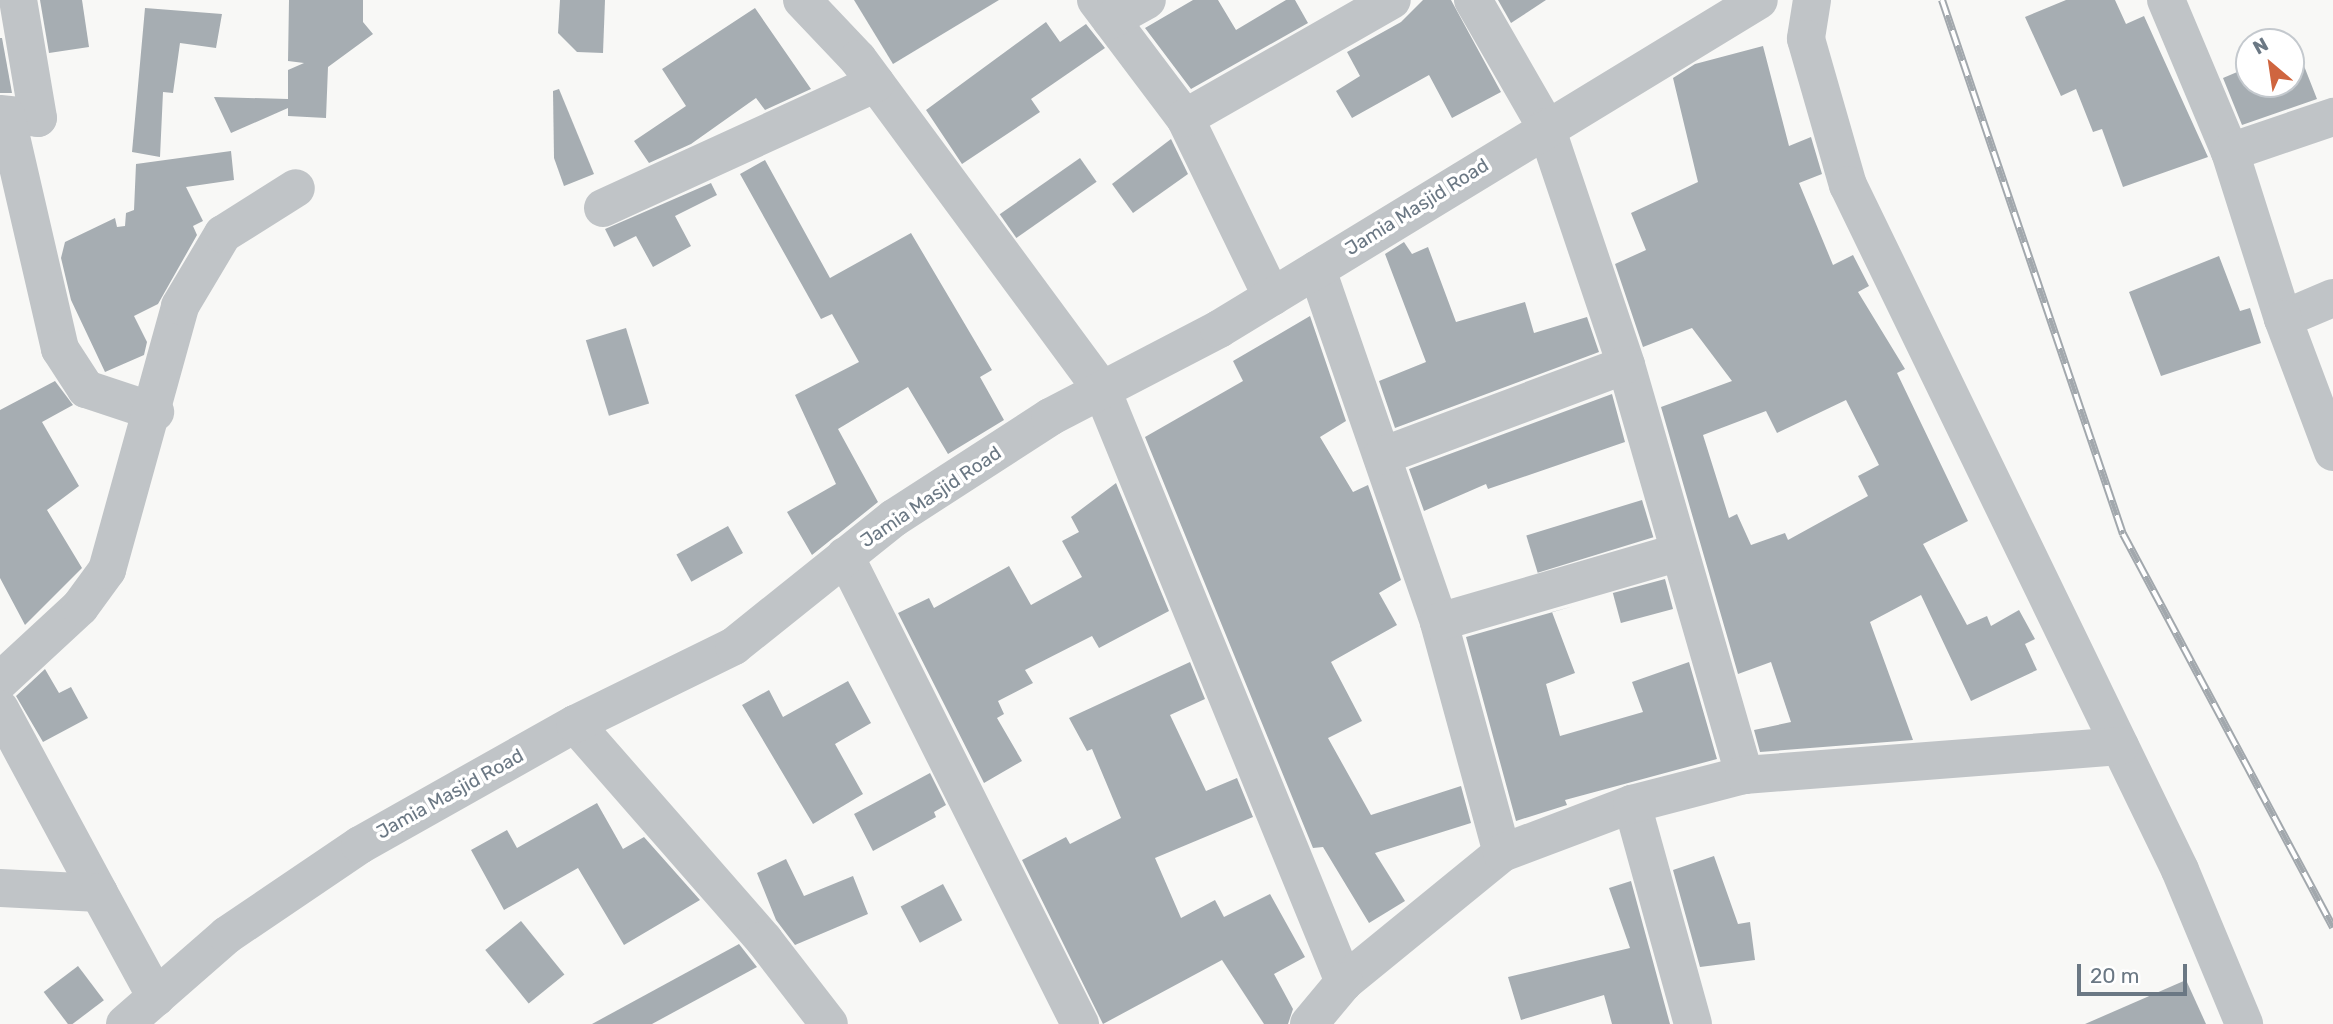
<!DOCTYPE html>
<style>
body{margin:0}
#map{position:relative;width:2333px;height:1024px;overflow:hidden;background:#f8f8f6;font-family:Rubik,sans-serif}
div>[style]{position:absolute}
.building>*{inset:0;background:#a6adb2;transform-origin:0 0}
.minor>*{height:38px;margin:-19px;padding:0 19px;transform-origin:19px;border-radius:19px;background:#c0c4c7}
.rail>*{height:8px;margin-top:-4px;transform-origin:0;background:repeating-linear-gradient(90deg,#fff 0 16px,#a2a8ad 0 32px);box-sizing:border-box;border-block:2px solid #a2a8ad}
span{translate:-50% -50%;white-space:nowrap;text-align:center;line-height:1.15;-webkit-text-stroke:7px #fff;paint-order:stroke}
.street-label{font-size:19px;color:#6b7884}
.north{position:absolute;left:2235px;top:28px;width:70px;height:70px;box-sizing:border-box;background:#fff;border:2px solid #c4c9ce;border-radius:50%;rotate:331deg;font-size:19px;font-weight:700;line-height:28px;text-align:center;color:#6b7884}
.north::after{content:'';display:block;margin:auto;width:24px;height:32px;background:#cf653f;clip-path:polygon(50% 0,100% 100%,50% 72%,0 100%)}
.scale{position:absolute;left:2077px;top:964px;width:110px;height:32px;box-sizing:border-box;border:4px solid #6b7884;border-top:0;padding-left:9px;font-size:21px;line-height:24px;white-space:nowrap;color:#6b7884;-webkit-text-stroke:5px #fff;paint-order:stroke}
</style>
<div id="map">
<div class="building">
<div style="clip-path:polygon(40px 0,82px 0,89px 47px,49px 53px)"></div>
<div style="clip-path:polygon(289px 0,363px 0,363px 22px,373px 34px,328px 67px,326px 118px,288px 116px,288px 108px,231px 133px,214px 97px,288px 99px,288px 70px,304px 63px,288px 61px)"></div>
<div style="clip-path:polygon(560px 0,605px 0,603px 53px,577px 52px,558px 33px)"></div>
<div style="clip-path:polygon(854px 0,999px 0,893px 64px)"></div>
<div style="clip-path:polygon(1193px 0,1218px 0,1236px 30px,1286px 0,1295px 0,1308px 23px,1191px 89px,1145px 28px)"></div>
<div style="clip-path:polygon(1423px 0,1451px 0,1501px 92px,1452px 118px,1429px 75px,1352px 118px,1336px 91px,1360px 76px,1347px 52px,1401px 22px)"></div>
<div style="clip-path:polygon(1498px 0,1546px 0,1511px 23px)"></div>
<div style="clip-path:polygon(2066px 0,2115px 0,2126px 24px,2144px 16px,2208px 157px,2123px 187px,2102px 129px,2093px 132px,2076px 89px,2061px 96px,2025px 17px)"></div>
<div style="clip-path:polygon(145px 8px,222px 14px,216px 48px,180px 43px,173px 93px,163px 92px,160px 157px,132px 152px)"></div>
<div style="clip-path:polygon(755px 8px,811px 89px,765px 110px,756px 98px,691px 144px,649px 163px,634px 141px,686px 106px,662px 69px)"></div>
<div style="clip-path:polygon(1046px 22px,1060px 42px,1086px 24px,1105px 48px,1031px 99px,1040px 112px,962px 164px,926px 110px)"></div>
<div style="clip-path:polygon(0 38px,2px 38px,12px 93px,0 93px)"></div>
<div style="clip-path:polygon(evenodd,1763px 46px,1789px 146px,1811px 137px,1822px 174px,1799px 183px,1833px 265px,1853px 255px,1869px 286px,1858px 292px,1905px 369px,1897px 373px,1968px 521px,1923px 544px,1967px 625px,1987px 616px,1991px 626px,2019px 610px,2035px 639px,2025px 644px,2037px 670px,1971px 701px,1921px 595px,1870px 622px,1913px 740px,1760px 752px,1754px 730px,1791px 722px,1771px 662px,1738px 674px,1661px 407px,1732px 381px,1692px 328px,1643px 347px,1615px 264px,1646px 250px,1631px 213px,1698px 182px,1673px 78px,1695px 64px,1763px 46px,1846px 400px,1879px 465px,1858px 476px,1868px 496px,1788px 540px,1785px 533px,1751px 545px,1737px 514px,1729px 518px,1703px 435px,1766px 411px,1777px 433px,1846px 400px)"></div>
<div style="clip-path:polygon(2297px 48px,2317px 99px,2242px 125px,2223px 78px,2249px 67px,2249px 84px,2291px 84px,2291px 50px)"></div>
<div style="clip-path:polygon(559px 89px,594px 174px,564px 186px,554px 158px,553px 91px)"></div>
<div style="clip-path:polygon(1171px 139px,1188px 174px,1133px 213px,1112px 184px)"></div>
<div style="clip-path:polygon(231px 151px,234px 180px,186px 187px,203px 221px,193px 226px,197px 235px,158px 304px,134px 316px,147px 342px,144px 355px,105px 372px,71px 300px,61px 258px,65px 242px,115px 218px,117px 227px,125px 226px,126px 213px,134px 210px,136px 164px)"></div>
<div style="left:1080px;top:158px;width:29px;height:98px;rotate:55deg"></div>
<div style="clip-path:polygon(765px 160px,830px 278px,911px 233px,992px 370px,980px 377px,1004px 420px,948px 454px,908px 387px,838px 429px,878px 502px,812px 555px,787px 512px,836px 484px,795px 395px,859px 362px,832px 314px,821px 319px,740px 174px)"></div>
<div style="clip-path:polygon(711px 183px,717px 195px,675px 216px,691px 246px,653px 267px,636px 236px,614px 247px,605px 229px)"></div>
<div style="clip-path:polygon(1404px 242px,1412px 254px,1428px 247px,1456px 322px,1525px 302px,1534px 333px,1587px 317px,1599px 352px,1395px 428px,1379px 381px,1426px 362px,1385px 254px)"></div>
<div style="clip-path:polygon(2219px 256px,2240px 311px,2250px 308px,2261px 343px,2161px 376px,2129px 292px)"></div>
<div style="clip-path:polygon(1310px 316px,1346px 421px,1320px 437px,1353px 492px,1368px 485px,1401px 580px,1379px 593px,1397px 625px,1331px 662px,1362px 721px,1328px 738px,1371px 815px,1461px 786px,1471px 823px,1375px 853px,1405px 901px,1369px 923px,1323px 847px,1313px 848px,1145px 437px,1243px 381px,1233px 361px)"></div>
<div style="left:626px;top:328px;width:79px;height:42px;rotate:73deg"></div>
<div style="clip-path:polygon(55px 381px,73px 405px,42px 422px,79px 486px,47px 510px,82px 568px,25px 625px,0 578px,0 410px)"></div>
<div style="clip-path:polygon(1612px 394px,1625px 442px,1488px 489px,1486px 484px,1424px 511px,1409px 469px)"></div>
<div style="clip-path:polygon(1116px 483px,1169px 611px,1099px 648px,1092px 636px,1025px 670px,1033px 683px,998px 701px,1004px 714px,997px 718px,1022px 761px,984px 783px,898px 613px,929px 598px,934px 608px,1009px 566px,1031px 605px,1082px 577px,1062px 541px,1079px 532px,1071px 517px)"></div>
<div style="left:1642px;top:500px;width:39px;height:121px;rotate:73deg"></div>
<div style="left:728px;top:526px;width:31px;height:59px;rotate:61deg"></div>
<div style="left:1665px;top:579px;width:31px;height:54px;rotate:75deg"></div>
<div style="clip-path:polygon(1574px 606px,1552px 612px,1575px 673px,1546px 684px,1560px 736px,1643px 712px,1632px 682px,1689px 662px,1717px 759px,1565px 800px,1567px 805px,1516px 821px,1466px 637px)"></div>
<div style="clip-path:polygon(1190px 662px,1205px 699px,1170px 715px,1206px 791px,1237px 778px,1253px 817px,1155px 858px,1181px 918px,1215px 900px,1224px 917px,1270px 894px,1305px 957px,1274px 974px,1293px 1009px,1288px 1024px,1264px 1024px,1222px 960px,1103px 1024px,1022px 860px,1066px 837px,1070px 844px,1121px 818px,1092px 749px,1087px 751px,1069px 718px)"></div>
<div style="clip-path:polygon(45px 669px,59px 693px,71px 687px,88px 718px,43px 742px,16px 696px)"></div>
<div style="clip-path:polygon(848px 681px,871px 723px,835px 744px,863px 794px,813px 824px,742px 705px,769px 690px,783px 717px)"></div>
<div style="clip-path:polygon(930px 773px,946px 805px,934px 812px,936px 817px,873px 851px,854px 814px)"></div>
<div style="clip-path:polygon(597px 803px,623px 849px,644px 837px,700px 900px,624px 945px,578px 868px,504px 910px,471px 850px,507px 830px,517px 848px)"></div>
<div style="clip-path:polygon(1714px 856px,1738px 924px,1750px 922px,1755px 960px,1700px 967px,1673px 870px)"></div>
<div style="clip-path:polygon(786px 859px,804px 896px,853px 876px,868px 914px,795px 945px,776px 920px,757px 873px)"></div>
<div style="clip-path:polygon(1631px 881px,1670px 1024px,1612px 1024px,1604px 995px,1521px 1020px,1508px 977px,1630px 948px,1609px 888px)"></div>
<div style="left:943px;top:884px;width:41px;height:48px;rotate:62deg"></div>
<div style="left:521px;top:921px;width:69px;height:46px;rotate:51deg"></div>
<div style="clip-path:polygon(739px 944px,757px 967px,652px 1024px,592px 1024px)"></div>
<div style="left:78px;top:966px;width:43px;height:43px;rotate:53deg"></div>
<div style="clip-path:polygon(2186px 980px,2206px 1024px,2085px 1024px)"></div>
</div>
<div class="minor">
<div style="left:802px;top:0;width:81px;rotate:46.5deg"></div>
<div style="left:858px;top:59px;width:411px;rotate:53.6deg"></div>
<div style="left:1102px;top:390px;width:640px;rotate:67.77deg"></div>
<div style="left:1344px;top:982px;width:204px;rotate:-39.2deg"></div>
<div style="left:1502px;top:853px;width:239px;rotate:-105.3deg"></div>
<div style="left:1439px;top:622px;width:373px;rotate:-109.1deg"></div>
<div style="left:1096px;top:0;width:148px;rotate:53deg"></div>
<div style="left:1185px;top:118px;width:199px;rotate:64.1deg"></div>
<div style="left:1473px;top:0;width:146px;rotate:60.1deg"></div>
<div style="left:1546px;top:127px;width:251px;rotate:71.4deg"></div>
<div style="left:1626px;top:365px;width:427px;rotate:73.9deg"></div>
<div style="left:1812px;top:0;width:39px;rotate:99deg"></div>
<div style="left:1806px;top:39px;width:152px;rotate:74deg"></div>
<div style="left:1848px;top:185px;width:761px;rotate:64.14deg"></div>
<div style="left:2180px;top:870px;width:167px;rotate:67.4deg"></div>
<div style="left:2166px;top:0;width:165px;rotate:67.2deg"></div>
<div style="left:2230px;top:152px;width:175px;rotate:72.4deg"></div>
<div style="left:2283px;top:319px;width:54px;rotate:-22.8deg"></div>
<div style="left:1111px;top:20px;width:41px;rotate:-29.1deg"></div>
<div style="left:0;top:114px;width:38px;rotate:6deg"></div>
<div style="left:38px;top:118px;width:120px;rotate:-99.6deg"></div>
<div style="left:6px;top:115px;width:240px;rotate:77deg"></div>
<div style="left:60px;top:349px;width:48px;rotate:57deg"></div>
<div style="left:86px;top:389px;width:73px;rotate:18.4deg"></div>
<div style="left:1185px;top:118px;width:238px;rotate:-29.7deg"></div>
<div style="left:2230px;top:152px;width:109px;rotate:-18.8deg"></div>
<div style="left:603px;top:208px;width:300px;rotate:-24.6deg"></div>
<div style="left:2283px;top:319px;width:142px;rotate:69.4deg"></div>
<div style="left:1382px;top:456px;width:260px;rotate:-20.5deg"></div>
<div style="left:845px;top:556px;width:524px;rotate:63.34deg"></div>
<div style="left:1439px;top:622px;width:247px;rotate:-16.2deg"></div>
<div style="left:0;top:681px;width:109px;rotate:-42.8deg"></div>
<div style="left:80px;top:607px;width:46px;rotate:-53.9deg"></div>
<div style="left:107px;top:570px;width:274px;rotate:-74.5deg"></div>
<div style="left:180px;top:306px;width:84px;rotate:-59.2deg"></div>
<div style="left:223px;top:234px;width:86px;rotate:-32.2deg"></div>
<div style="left:0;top:709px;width:209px;rotate:61.7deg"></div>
<div style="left:575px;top:724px;width:287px;rotate:48.8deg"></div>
<div style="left:764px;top:940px;width:106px;rotate:52.3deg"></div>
<div style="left:1632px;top:804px;width:228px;rotate:74.5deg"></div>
<div style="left:1502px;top:853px;width:139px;rotate:-20.7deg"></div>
<div style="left:1632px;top:804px;width:116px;rotate:-14.5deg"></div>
<div style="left:1744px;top:775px;width:377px;rotate:-4.4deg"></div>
<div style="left:0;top:888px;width:99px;rotate:2.9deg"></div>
<div style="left:99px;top:893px;width:119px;rotate:61.3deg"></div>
<div style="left:125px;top:1024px;width:135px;rotate:-41.1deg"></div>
<div style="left:227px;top:935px;width:161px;rotate:-34.1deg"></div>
<div style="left:360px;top:845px;width:247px;rotate:-29.4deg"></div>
<div style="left:575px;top:724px;width:177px;rotate:-26.1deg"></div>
<div style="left:734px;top:646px;width:205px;rotate:-38.7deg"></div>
<div style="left:894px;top:518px;width:186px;rotate:-32.9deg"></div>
<div style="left:1050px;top:417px;width:191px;rotate:-27.5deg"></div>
<div style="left:1219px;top:329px;width:632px;rotate:-31.35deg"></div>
<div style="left:1309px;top:1024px;width:55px;rotate:-50.2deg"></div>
</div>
<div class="rail">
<div style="left:1942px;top:0;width:564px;rotate:71.28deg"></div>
<div style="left:2123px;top:534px;width:446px;rotate:61.9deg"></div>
</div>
<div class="street-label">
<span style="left:1417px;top:207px;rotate:-32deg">Jamia Masjid Road</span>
<span style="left:931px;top:497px;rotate:-34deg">Jamia Masjid Road</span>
<span style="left:450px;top:794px;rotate:-29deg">Jamia Masjid Road</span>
</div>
<div class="north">N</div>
<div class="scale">20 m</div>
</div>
